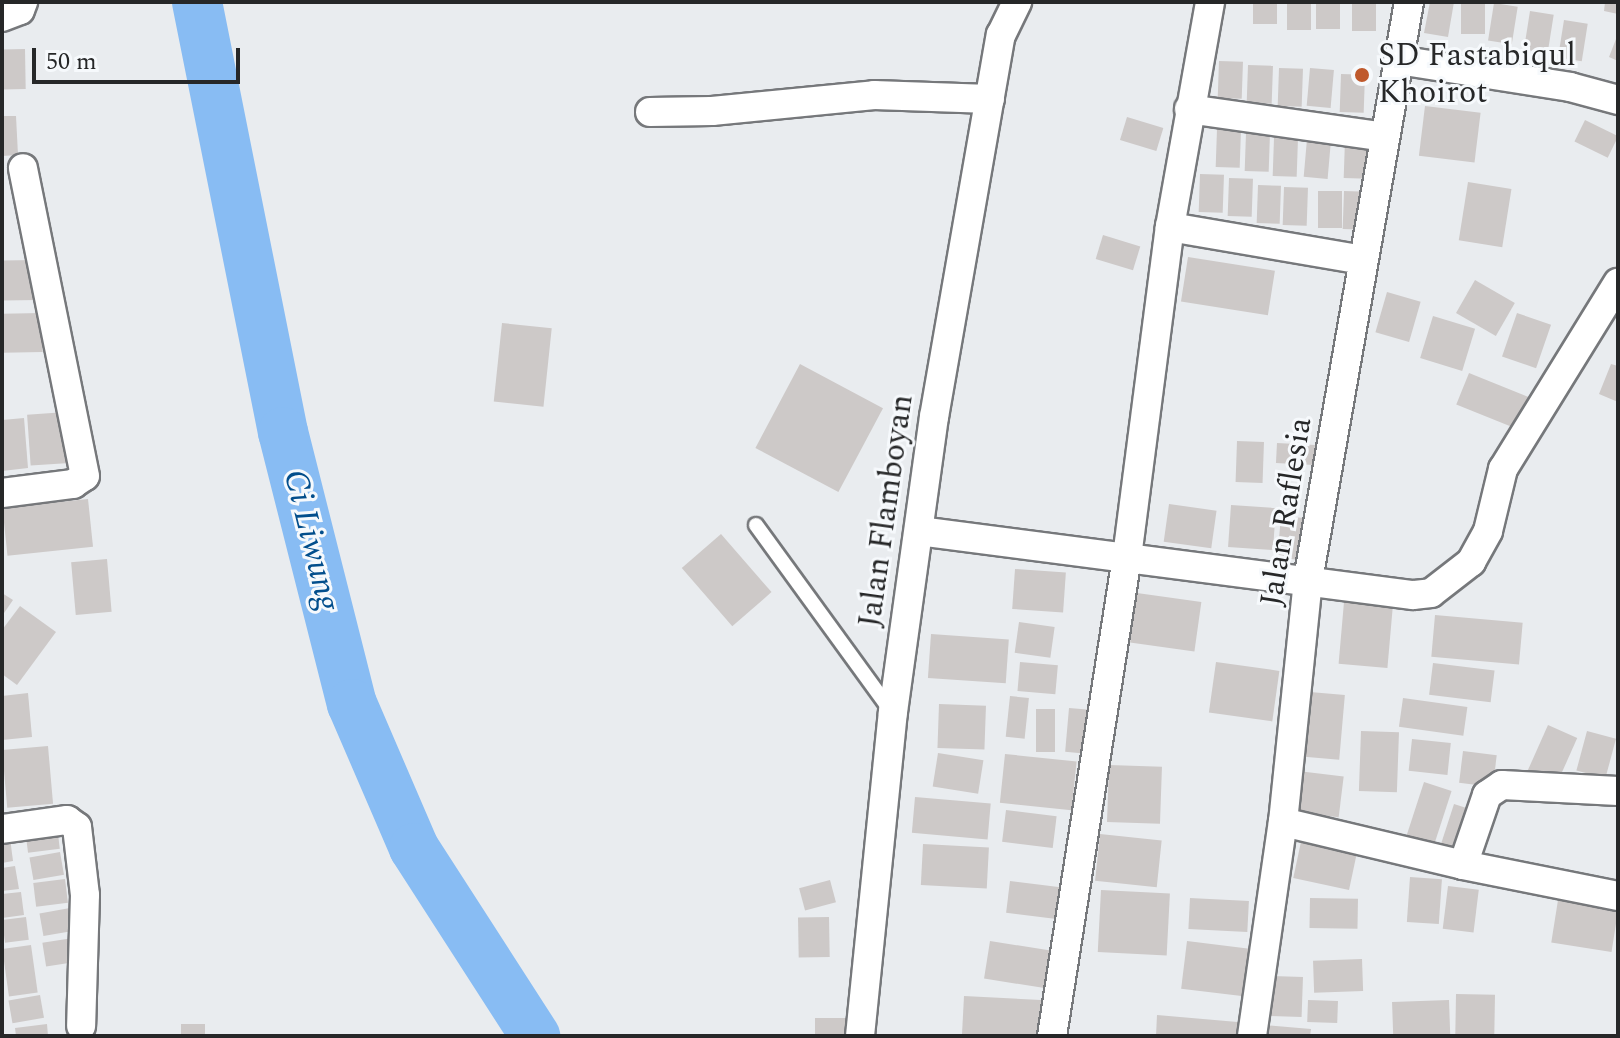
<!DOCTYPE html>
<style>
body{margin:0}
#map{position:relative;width:1620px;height:1038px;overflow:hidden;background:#e9ecef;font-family:Spectral,serif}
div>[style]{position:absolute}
.river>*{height:50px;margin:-25px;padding:0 25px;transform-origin:25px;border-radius:25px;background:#88bcf3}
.building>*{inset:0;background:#cdc9c8;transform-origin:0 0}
.roads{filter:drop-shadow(2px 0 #76787b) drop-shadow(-2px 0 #76787b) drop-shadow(0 2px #76787b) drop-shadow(0 -2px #76787b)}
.lane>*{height:14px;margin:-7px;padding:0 7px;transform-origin:7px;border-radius:7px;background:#fff}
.street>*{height:28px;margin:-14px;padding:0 14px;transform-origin:14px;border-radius:14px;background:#fff}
.dots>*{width:22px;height:22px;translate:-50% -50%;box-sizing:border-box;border:4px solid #f6f9fc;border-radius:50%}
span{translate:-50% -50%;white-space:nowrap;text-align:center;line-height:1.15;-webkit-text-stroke:6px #f6f9fc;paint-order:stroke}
.poi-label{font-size:32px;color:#262728}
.left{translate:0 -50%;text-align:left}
.street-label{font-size:32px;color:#262728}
.water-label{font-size:34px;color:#024e8c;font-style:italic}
.frame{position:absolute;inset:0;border:4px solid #262728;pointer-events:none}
.scale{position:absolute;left:32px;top:48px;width:208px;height:36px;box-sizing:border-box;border:4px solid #262728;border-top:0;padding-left:10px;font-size:24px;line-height:28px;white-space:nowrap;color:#262728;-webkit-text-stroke:6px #f6f9fc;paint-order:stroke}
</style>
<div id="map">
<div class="river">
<div style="left:197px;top:2px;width:439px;rotate:78.7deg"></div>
<div style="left:283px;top:432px;width:281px;rotate:75.8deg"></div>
<div style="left:352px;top:704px;width:157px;rotate:66.7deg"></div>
<div style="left:414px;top:848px;width:224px;rotate:57.2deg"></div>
</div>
<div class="building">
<div style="left:1253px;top:2px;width:24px;height:22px"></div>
<div style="left:1287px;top:2px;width:24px;height:28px"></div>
<div style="left:1316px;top:2px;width:24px;height:27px"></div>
<div style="left:1352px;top:2px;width:24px;height:29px"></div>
<div style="clip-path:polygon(1430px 2px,1454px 2px,1448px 37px,1424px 33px)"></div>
<div style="left:1461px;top:2px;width:24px;height:32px"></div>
<div style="clip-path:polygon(1605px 2px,1618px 2px,1618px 14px,1604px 11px)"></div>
<div style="left:1494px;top:3px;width:24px;height:38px;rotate:9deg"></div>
<div style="left:1530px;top:11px;width:24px;height:39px;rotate:9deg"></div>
<div style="left:1564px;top:20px;width:24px;height:38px;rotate:9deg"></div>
<div style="clip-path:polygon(1618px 34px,1618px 61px,1609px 57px)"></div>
<div style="left:25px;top:49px;width:40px;height:23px;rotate:89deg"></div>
<div style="left:1219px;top:61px;width:24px;height:37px;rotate:2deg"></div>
<div style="left:1248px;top:65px;width:25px;height:38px;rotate:2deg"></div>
<div style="left:1279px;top:68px;width:24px;height:38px;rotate:2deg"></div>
<div style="left:1310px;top:68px;width:24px;height:38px;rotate:5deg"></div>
<div style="left:1341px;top:74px;width:24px;height:38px;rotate:2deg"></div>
<div style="left:1425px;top:106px;width:56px;height:50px;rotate:7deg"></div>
<div style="clip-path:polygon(2px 116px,16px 116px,18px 155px,2px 156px)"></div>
<div style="left:1127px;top:117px;width:38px;height:24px;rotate:17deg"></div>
<div style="left:1585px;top:120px;width:37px;height:24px;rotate:26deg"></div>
<div style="left:1217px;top:129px;width:24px;height:38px;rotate:2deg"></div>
<div style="left:1246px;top:133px;width:24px;height:38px;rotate:2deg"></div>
<div style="left:1274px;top:138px;width:24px;height:38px;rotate:2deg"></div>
<div style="left:1307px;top:139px;width:24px;height:38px;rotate:5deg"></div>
<div style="left:1345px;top:140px;width:24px;height:38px;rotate:2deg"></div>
<div style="left:1200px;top:174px;width:24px;height:38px;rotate:2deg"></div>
<div style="left:1229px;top:178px;width:24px;height:38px;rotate:2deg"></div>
<div style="left:1468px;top:182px;width:44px;height:59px;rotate:9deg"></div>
<div style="left:1258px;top:185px;width:23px;height:38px;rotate:2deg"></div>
<div style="left:1284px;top:187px;width:24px;height:38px;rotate:2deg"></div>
<div style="left:1318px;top:191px;width:24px;height:37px"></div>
<div style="left:1344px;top:191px;width:24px;height:38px;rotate:2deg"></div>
<div style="left:1103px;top:235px;width:39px;height:25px;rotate:17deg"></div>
<div style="left:1188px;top:257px;width:88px;height:45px;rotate:9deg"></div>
<div style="left:37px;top:260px;width:40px;height:35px;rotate:89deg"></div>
<div style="left:1475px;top:280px;width:46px;height:38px;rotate:30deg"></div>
<div style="left:1387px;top:292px;width:35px;height:42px;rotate:16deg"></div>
<div style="left:42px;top:313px;width:39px;height:40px;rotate:89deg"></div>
<div style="left:1517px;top:313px;width:36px;height:46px;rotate:19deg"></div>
<div style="left:1433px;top:316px;width:44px;height:44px;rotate:17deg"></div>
<div style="left:502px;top:323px;width:50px;height:79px;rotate:6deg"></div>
<div style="left:800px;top:364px;width:94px;height:95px;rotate:28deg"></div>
<div style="clip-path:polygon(1611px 364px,1618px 366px,1618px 402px,1599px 394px)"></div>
<div style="left:1469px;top:373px;width:67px;height:34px;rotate:22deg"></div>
<div style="left:66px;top:412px;width:51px;height:39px;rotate:86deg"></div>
<div style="clip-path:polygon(24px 418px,28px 468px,2px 471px,2px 420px)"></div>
<div style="left:1237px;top:441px;width:27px;height:41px;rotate:2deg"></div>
<div style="left:1277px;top:443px;width:38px;height:20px;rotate:3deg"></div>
<div style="left:88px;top:499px;width:48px;height:86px;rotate:84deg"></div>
<div style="left:1169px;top:504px;width:48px;height:38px;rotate:8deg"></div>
<div style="left:1231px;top:505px;width:45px;height:42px;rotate:4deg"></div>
<div style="left:1281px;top:516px;width:32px;height:42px;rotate:5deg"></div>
<div style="left:721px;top:534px;width:77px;height:52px;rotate:49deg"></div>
<div style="left:107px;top:559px;width:53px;height:36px;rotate:85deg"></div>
<div style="left:1015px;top:569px;width:51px;height:40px;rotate:4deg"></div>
<div style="clip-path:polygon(2px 593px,13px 600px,2px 616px)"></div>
<div style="left:1137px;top:593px;width:65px;height:50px;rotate:8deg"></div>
<div style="left:1344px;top:602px;width:49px;height:62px;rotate:5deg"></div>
<div style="clip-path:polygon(20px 606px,56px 632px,17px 685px,2px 674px,2px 630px)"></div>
<div style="left:1435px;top:615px;width:88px;height:42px;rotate:5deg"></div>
<div style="left:1019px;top:622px;width:36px;height:31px;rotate:8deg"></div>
<div style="left:931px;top:634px;width:78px;height:44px;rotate:4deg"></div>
<div style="left:1020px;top:662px;width:38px;height:29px;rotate:5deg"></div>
<div style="left:1216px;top:662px;width:64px;height:51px;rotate:8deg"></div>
<div style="left:1433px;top:663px;width:62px;height:32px;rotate:7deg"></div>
<div style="left:1310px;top:692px;width:35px;height:65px;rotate:5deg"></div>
<div style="clip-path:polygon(28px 693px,32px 737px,2px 740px,2px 696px)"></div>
<div style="left:1010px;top:696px;width:19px;height:41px;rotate:6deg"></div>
<div style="left:1403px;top:698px;width:65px;height:29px;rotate:8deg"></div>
<div style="left:939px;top:704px;width:47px;height:44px;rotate:2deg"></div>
<div style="left:1069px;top:708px;width:24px;height:44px;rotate:5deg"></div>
<div style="left:1036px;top:709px;width:19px;height:43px"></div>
<div style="left:1548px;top:725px;width:32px;height:51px;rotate:24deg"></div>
<div style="left:1361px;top:731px;width:38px;height:60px;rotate:2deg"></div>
<div style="left:1587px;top:731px;width:30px;height:41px;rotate:15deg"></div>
<div style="left:1412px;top:739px;width:39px;height:32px;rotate:6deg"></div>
<div style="left:48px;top:746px;width:58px;height:46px;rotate:85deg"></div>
<div style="left:1463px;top:751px;width:34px;height:32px;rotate:7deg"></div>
<div style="left:938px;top:753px;width:46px;height:34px;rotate:9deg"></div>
<div style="left:1005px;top:754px;width:72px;height:49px;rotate:6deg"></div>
<div style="left:1109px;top:765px;width:53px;height:57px;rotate:2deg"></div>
<div style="left:1298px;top:771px;width:46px;height:41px;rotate:7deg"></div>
<div style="left:1424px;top:782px;width:29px;height:65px;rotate:18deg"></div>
<div style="left:915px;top:797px;width:76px;height:36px;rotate:5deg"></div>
<div style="left:1454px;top:804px;width:22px;height:46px;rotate:18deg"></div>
<div style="left:1006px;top:810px;width:51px;height:32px;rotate:7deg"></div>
<div style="left:57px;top:826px;width:23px;height:32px;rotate:83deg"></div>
<div style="left:1100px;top:834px;width:62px;height:47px;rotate:6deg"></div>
<div style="left:1302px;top:837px;width:57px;height:42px;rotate:12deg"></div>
<div style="clip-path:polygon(10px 838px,13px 861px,2px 863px,2px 839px)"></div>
<div style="left:923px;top:844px;width:66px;height:41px;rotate:3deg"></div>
<div style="left:60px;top:852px;width:23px;height:31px;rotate:80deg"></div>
<div style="clip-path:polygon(15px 866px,19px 889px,2px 891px,2px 868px)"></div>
<div style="left:1410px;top:877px;width:32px;height:45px;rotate:4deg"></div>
<div style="left:65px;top:879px;width:24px;height:32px;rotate:83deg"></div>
<div style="left:830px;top:880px;width:23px;height:32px;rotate:75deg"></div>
<div style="left:1010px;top:881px;width:63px;height:32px;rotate:7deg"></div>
<div style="left:1448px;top:886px;width:31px;height:43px;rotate:7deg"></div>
<div style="left:1101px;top:890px;width:69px;height:62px;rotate:3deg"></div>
<div style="clip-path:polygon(21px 892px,24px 915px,2px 918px,2px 894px)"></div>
<div style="left:1190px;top:898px;width:59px;height:31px;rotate:3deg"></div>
<div style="left:1310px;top:898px;width:48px;height:30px;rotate:1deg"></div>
<div style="left:1558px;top:900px;width:61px;height:43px;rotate:9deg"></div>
<div style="left:70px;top:908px;width:23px;height:31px;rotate:80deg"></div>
<div style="left:26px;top:917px;width:23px;height:24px;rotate:83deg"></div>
<div style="left:829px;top:917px;width:40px;height:31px;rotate:89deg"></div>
<div style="left:73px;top:938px;width:24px;height:31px;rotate:81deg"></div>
<div style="left:990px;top:941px;width:66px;height:38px;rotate:9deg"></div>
<div style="left:1187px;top:941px;width:63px;height:48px;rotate:7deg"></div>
<div style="left:31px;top:945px;width:48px;height:29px;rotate:82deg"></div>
<div style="left:1362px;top:959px;width:32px;height:49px;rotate:88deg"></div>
<div style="left:1272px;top:976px;width:31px;height:40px;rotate:2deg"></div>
<div style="left:1456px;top:994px;width:39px;height:42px;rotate:1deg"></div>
<div style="left:40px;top:995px;width:23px;height:32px;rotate:80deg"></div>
<div style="left:964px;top:996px;width:82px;height:40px;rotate:3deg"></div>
<div style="left:1308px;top:1000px;width:30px;height:22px;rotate:2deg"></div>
<div style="left:1449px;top:1000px;width:36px;height:57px;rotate:88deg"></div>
<div style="clip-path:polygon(1157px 1015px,1249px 1023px,1247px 1036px,1156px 1036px)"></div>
<div style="left:815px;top:1018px;width:37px;height:18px"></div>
<div style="clip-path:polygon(47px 1024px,48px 1036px,16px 1036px,15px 1028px)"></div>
<div style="left:205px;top:1024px;width:12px;height:24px;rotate:90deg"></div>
<div style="clip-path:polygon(1263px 1025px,1311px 1029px,1310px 1036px,1262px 1036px)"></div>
</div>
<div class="roads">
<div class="lane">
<div style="left:756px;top:525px;width:231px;rotate:54deg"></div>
</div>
<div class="street">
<div style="left:2px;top:17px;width:19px;rotate:-21deg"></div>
<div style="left:20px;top:10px;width:9px;rotate:-69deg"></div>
<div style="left:1398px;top:60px;width:174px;rotate:8.9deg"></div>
<div style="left:1570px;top:87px;width:50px;rotate:15.2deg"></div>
<div style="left:1189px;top:109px;width:198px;rotate:8.1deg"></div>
<div style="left:650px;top:112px;width:62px;rotate:-0.9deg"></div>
<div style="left:712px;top:111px;width:163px;rotate:-5.6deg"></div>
<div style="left:874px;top:95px;width:116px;rotate:2deg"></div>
<div style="left:1170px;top:227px;width:196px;rotate:9.7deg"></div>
<div style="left:2px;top:493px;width:72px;rotate:-7.2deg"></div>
<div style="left:73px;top:484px;width:14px;rotate:-34deg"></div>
<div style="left:85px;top:476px;width:314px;rotate:-101.4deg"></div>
<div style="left:919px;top:531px;width:498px;rotate:7.4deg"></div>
<div style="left:1413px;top:595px;width:18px;rotate:-6deg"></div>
<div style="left:1431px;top:593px;width:51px;rotate:-37.8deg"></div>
<div style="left:1471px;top:562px;width:35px;rotate:-61deg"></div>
<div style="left:1488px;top:531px;width:64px;rotate:-76.4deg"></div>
<div style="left:1503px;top:469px;width:219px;rotate:-58.3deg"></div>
<div style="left:1283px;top:822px;width:185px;rotate:13.4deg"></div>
<div style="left:1463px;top:865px;width:74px;rotate:-71.1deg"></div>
<div style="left:1487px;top:795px;width:18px;rotate:-34deg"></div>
<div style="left:1502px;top:785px;width:116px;rotate:3deg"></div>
<div style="left:2px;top:829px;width:66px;rotate:-7.9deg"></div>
<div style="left:67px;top:820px;width:12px;rotate:35deg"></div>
<div style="left:77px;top:827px;width:68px;rotate:83.3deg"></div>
<div style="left:85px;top:895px;width:131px;rotate:91.7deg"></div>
<div style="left:1463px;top:865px;width:158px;rotate:11.3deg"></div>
<div style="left:860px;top:1036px;width:326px;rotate:-84.2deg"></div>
<div style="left:893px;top:712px;width:298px;rotate:-82.1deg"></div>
<div style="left:934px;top:417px;width:388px;rotate:-80.1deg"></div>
<div style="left:1001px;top:35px;width:37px;rotate:-64deg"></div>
<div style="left:1052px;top:1036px;width:485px;rotate:-81.1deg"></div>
<div style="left:1127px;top:557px;width:333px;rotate:-82.6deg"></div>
<div style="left:1170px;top:227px;width:229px;rotate:-79.9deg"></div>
<div style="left:1252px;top:1036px;width:216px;rotate:-81.8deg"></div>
<div style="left:1283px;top:822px;width:243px;rotate:-84.1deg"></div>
<div style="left:1308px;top:580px;width:587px;rotate:-80.09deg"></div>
</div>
</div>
<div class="dots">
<div style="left:1362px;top:75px;background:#bf592c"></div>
</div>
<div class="poi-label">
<span class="left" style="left:1378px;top:75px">SD Fastabiqul<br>Khoirot</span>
</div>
<div class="street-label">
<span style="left:887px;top:511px;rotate:-82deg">Jalan Flamboyan</span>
<span style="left:1287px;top:512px;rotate:-81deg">Jalan Raflesia</span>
</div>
<div class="water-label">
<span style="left:311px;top:540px;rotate:76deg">Ci Liwung</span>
</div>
<div class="frame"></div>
<div class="scale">50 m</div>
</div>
